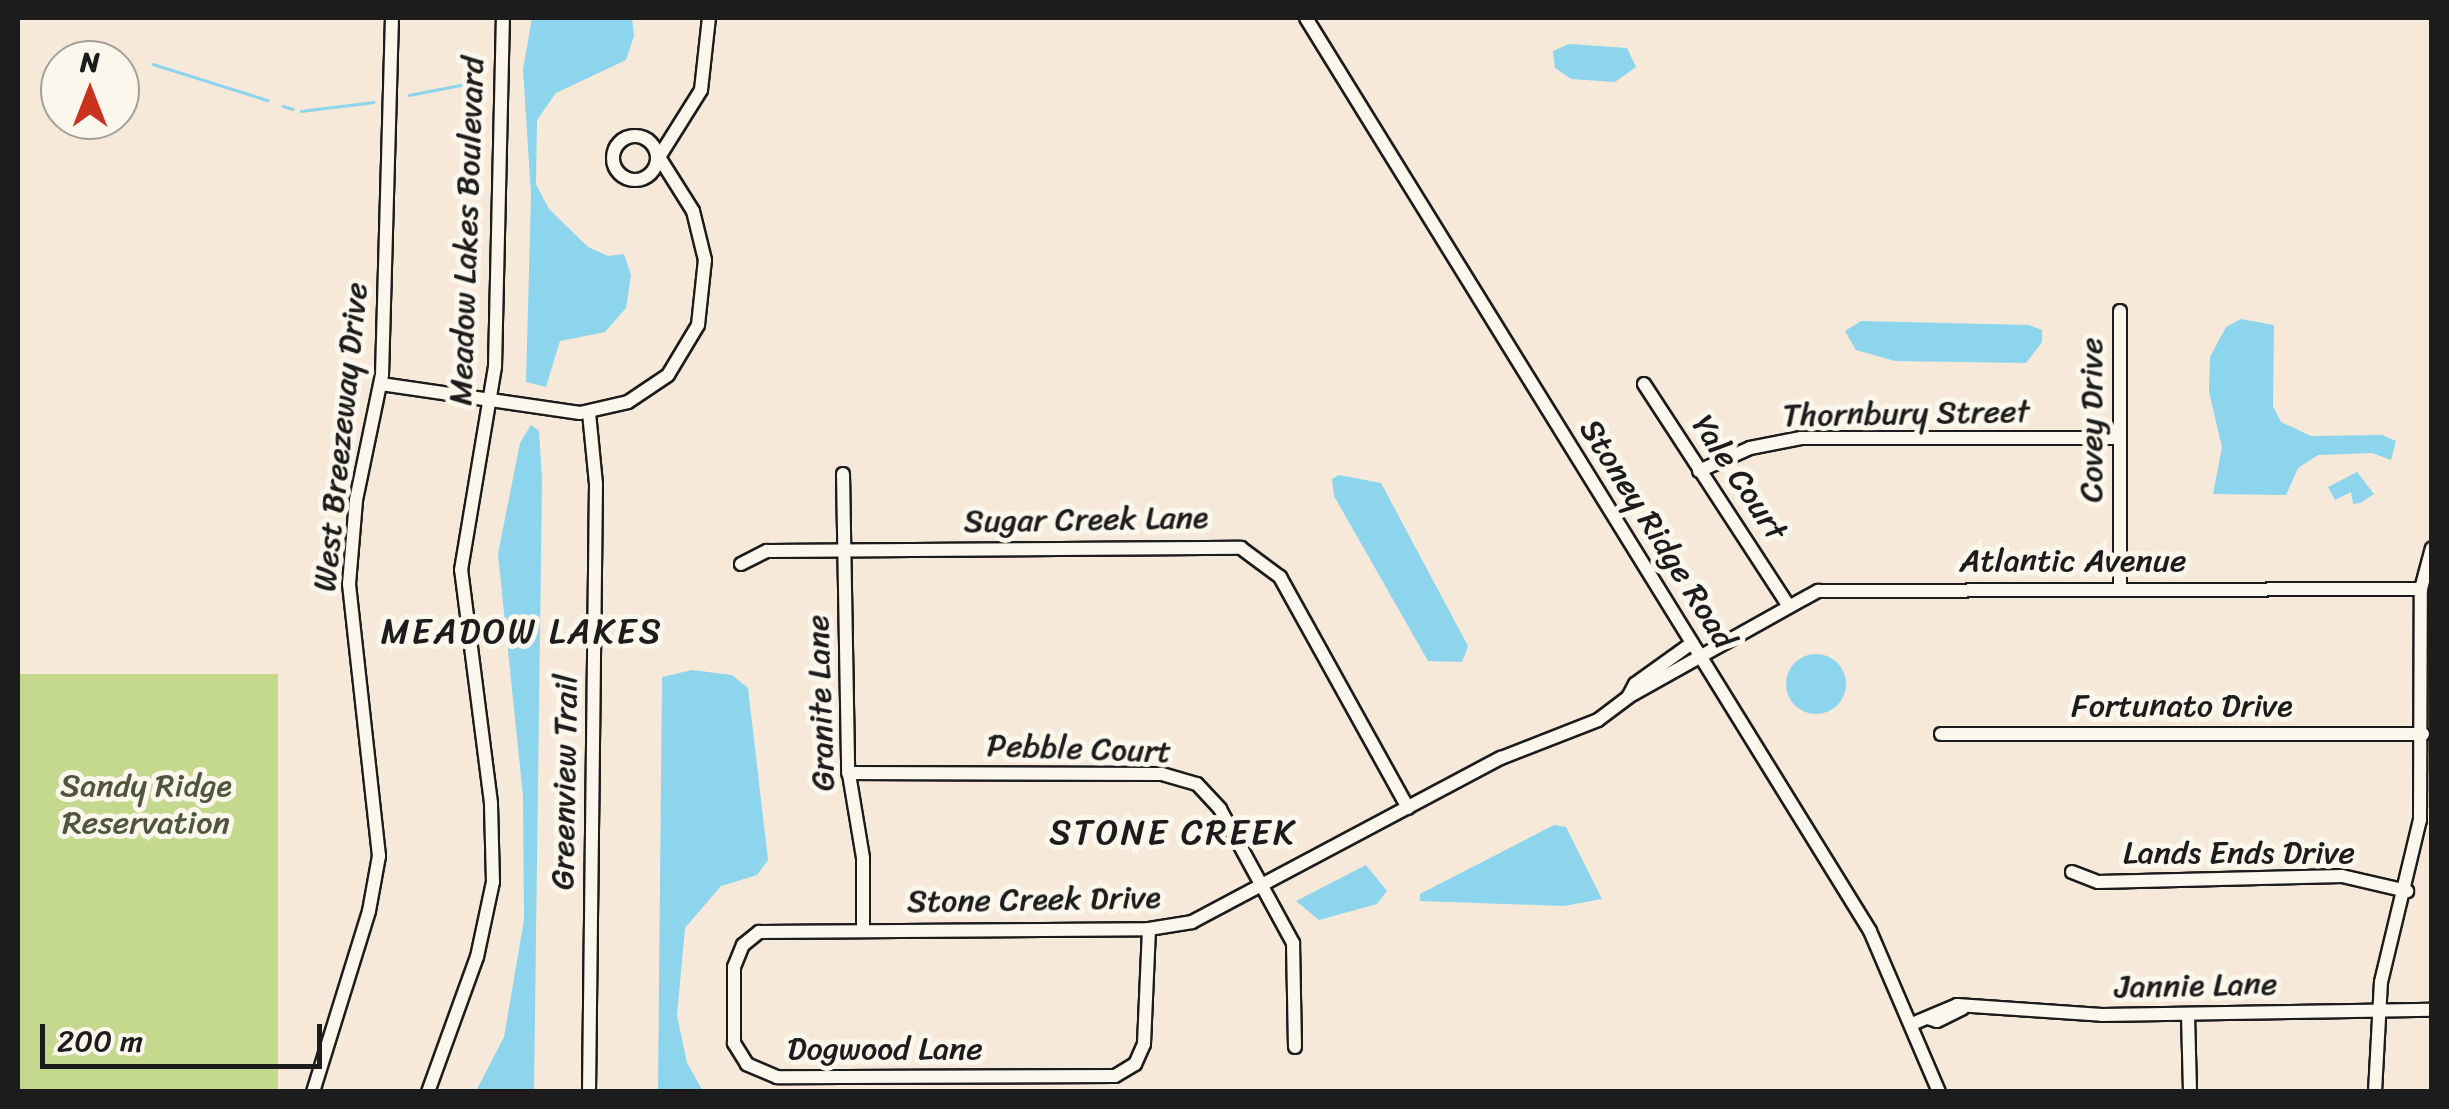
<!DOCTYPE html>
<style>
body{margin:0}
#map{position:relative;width:2449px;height:1109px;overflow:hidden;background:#f6e9da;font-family:Sriracha,sans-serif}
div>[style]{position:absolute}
.green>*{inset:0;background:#c5d98e;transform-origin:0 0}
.water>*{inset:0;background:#8cd5ed}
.round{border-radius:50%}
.stream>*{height:2.5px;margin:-1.25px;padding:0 1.25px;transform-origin:1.25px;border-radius:1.25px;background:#8cd5ed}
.roads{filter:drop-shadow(2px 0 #1c1c1c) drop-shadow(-2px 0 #1c1c1c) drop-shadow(0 2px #1c1c1c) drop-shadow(0 -2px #1c1c1c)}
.minor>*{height:12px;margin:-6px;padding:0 6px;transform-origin:6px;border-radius:6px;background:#fbf7ec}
.minor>.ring{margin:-6px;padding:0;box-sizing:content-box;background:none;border:12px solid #fbf7ec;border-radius:50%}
span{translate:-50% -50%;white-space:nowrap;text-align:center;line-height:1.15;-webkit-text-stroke:10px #fbf7ec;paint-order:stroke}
.street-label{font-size:32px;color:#1c1c1c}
.park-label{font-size:32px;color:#4f553e}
.neighbourhood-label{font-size:35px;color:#1c1c1c;letter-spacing:2.5px}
.frame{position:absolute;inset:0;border:20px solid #1c1c1c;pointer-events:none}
.north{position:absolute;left:40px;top:40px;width:100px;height:100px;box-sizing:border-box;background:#fbf7ec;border:2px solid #a29f99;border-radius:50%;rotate:0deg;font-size:28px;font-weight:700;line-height:40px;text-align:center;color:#1c1c1c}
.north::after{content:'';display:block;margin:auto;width:35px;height:45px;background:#c8321e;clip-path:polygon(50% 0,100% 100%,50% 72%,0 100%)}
.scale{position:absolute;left:40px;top:1024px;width:282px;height:45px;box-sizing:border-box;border:5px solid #1c1c1c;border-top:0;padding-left:12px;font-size:30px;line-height:35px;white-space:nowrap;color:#1c1c1c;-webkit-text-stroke:8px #fbf7ec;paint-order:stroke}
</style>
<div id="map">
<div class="green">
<div style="left:18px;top:674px;width:260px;height:417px"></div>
</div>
<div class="water">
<div style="clip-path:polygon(532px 18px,632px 18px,634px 36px,626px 60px,556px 93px,537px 120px,536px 184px,549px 209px,588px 247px,608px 256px,624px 254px,631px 275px,626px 308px,605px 332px,560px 341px,546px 387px,526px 382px,531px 195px,523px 69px)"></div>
<div style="clip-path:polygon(1569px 44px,1627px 48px,1636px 67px,1615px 82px,1571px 79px,1555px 68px,1553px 51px)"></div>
<div style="clip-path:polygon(2241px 319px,2274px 325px,2273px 406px,2281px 422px,2311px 436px,2382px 435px,2396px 441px,2391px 460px,2372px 453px,2318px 455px,2298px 468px,2286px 495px,2213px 494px,2222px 447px,2209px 392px,2210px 357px,2226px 327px)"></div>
<div style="clip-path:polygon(1861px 321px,2029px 325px,2042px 330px,2042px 342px,2026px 363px,1895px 361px,1856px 350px,1845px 331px)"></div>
<div style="clip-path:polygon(531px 425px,539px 431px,542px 479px,534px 1091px,476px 1091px,504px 1037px,524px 920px,523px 796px,498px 554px,520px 443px)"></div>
<div style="clip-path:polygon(2357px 472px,2374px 494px,2360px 503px,2353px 504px,2351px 492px,2335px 500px,2328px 487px)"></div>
<div style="clip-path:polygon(1339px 475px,1381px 483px,1468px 646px,1462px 662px,1428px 661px,1334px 496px,1332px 479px)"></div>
<div class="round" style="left:1786px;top:654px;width:60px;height:60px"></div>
<div style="clip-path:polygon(692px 670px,732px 675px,748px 688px,768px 860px,757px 875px,721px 886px,685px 928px,677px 1015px,687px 1063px,703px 1091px,658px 1091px,662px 677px)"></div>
<div style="clip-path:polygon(1554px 825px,1566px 827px,1602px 899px,1564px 906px,1420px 901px,1420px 894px)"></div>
<div style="clip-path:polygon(1366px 865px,1387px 891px,1377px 904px,1319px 920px,1296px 901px)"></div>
</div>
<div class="stream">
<div style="left:153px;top:64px;width:120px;rotate:17.5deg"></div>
<div style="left:409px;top:95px;width:68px;rotate:-11deg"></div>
<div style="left:283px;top:106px;width:10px;rotate:17deg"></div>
<div style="left:301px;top:111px;width:73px;rotate:-7.1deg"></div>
</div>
<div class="roads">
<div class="minor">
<div style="left:1306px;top:18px;width:1073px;rotate:58.29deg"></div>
<div style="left:1870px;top:931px;width:175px;rotate:66.8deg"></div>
<div class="ring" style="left:613px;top:136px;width:32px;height:32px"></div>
<div style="left:381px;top:384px;width:201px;rotate:8.3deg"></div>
<div style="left:580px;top:413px;width:49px;rotate:-12.9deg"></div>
<div style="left:628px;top:402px;width:48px;rotate:-34deg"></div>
<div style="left:668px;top:375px;width:58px;rotate:-59deg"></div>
<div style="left:698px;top:325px;width:65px;rotate:-83.9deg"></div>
<div style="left:705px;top:260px;width:50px;rotate:-103.8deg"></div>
<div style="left:693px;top:211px;width:64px;rotate:-122.2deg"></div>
<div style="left:659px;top:157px;width:79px;rotate:-57.9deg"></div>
<div style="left:701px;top:90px;width:72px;rotate:-83.7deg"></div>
<div style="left:1644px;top:384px;width:262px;rotate:56.9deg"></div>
<div style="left:1699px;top:471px;width:56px;rotate:-24.3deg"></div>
<div style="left:1750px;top:448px;width:52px;rotate:-11.1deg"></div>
<div style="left:1801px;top:438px;width:319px"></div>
<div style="left:843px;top:474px;width:294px;rotate:89deg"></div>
<div style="left:848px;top:768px;width:91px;rotate:80.5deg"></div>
<div style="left:863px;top:858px;width:71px;rotate:90deg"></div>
<div style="left:741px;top:564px;width:29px;rotate:-27deg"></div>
<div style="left:767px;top:551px;width:474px;rotate:-0.4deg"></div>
<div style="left:1241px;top:548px;width:49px;rotate:36.6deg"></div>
<div style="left:1280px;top:577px;width:264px;rotate:61deg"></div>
<div style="left:2120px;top:588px;width:277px;rotate:-90deg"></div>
<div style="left:1692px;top:643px;width:70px;rotate:144.3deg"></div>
<div style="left:1635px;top:684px;width:15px;rotate:118deg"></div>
<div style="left:1628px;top:697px;width:218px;rotate:-29.2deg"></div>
<div style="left:1818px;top:591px;width:603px;rotate:-0.19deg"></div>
<div style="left:2421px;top:589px;width:42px;rotate:-75deg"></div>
<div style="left:1941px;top:734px;width:482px"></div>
<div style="left:848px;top:773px;width:314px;rotate:0.2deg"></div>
<div style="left:1162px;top:774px;width:36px;rotate:16deg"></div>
<div style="left:1197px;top:784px;width:34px;rotate:47deg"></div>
<div style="left:1220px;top:809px;width:153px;rotate:61.4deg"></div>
<div style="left:1293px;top:943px;width:104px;rotate:88.9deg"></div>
<div style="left:2072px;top:872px;width:28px;rotate:21deg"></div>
<div style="left:2098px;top:882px;width:244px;rotate:-1.4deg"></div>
<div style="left:2342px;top:876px;width:67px;rotate:13deg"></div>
<div style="left:1149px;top:929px;width:115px;rotate:92.5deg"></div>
<div style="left:1144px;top:1044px;width:22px;rotate:114deg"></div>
<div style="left:1135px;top:1064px;width:23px;rotate:149deg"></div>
<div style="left:1115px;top:1076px;width:338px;rotate:179.8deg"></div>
<div style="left:777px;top:1077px;width:33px;rotate:-157deg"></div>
<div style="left:747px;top:1064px;width:25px;rotate:-122deg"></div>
<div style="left:734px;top:1043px;width:76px;rotate:-90deg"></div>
<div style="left:734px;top:967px;width:24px;rotate:-68deg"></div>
<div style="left:743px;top:945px;width:21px;rotate:-39deg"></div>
<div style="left:759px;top:932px;width:390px;rotate:-0.4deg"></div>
<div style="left:1149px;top:929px;width:44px;rotate:-9.2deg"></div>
<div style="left:1192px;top:922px;width:350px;rotate:-28deg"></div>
<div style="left:1501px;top:758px;width:104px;rotate:-21.4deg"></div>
<div style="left:1598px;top:720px;width:38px;rotate:-37deg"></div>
<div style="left:2188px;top:1015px;width:77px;rotate:88.5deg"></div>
<div style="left:1928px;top:1018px;width:9px;rotate:18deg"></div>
<div style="left:1937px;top:1021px;width:28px;rotate:-26deg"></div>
<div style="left:1912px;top:1024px;width:49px;rotate:-22.9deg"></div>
<div style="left:1957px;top:1005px;width:145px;rotate:3.9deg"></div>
<div style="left:2102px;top:1015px;width:330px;rotate:-0.9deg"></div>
<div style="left:313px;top:1092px;width:189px;rotate:-72.8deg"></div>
<div style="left:369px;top:911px;width:56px;rotate:-79.7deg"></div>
<div style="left:379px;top:856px;width:274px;rotate:-96.3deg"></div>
<div style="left:349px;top:584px;width:84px;rotate:-85.2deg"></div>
<div style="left:356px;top:500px;width:128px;rotate:-78.3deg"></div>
<div style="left:382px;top:375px;width:357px;rotate:-88.4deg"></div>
<div style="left:428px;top:1092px;width:144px;rotate:-70.1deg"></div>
<div style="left:477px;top:957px;width:77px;rotate:-78deg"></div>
<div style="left:493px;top:882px;width:79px;rotate:-91.5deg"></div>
<div style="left:491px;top:803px;width:235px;rotate:-97.3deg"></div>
<div style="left:461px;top:570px;width:206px;rotate:-80.5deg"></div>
<div style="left:495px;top:367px;width:349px;rotate:-88.7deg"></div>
<div style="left:589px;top:1092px;width:608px;rotate:-89.34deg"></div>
<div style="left:596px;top:484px;width:71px;rotate:-95.6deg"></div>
<div style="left:2375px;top:1092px;width:110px;rotate:-86.9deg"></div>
<div style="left:2381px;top:982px;width:167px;rotate:-76.5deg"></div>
<div style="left:2420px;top:820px;width:231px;rotate:-89.8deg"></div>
</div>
</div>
<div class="street-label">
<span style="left:467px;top:231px;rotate:-88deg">Meadow Lakes Boulevard</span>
<span style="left:1906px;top:414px;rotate:-1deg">Thornbury Street</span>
<span style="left:2092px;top:420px;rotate:-90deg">Covey Drive</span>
<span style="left:341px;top:437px;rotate:-84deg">West Breezeway Drive</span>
<span style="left:1739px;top:478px;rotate:56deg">Yale Court</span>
<span style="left:1086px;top:520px;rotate:-1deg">Sugar Creek Lane</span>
<span style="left:1657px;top:534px;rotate:58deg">Stoney Ridge Road</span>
<span style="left:2073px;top:561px">Atlantic Avenue</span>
<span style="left:821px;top:703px;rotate:-92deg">Granite Lane</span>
<span style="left:2182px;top:706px">Fortunato Drive</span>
<span style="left:1079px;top:749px;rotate:2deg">Pebble Court</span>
<span style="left:565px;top:782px;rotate:-89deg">Greenview Trail</span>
<span style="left:2239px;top:853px">Lands Ends Drive</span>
<span style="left:1034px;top:900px;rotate:-1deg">Stone Creek Drive</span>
<span style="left:2196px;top:986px;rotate:-1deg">Jannie Lane</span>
<span style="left:885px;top:1049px">Dogwood Lane</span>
</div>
<div class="park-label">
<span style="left:146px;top:805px">Sandy Ridge<br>Reservation</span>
</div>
<div class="neighbourhood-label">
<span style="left:522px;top:631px">MEADOW LAKES</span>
<span style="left:1173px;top:832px">STONE CREEK</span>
</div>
<div class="frame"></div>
<div class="north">N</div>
<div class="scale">200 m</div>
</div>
